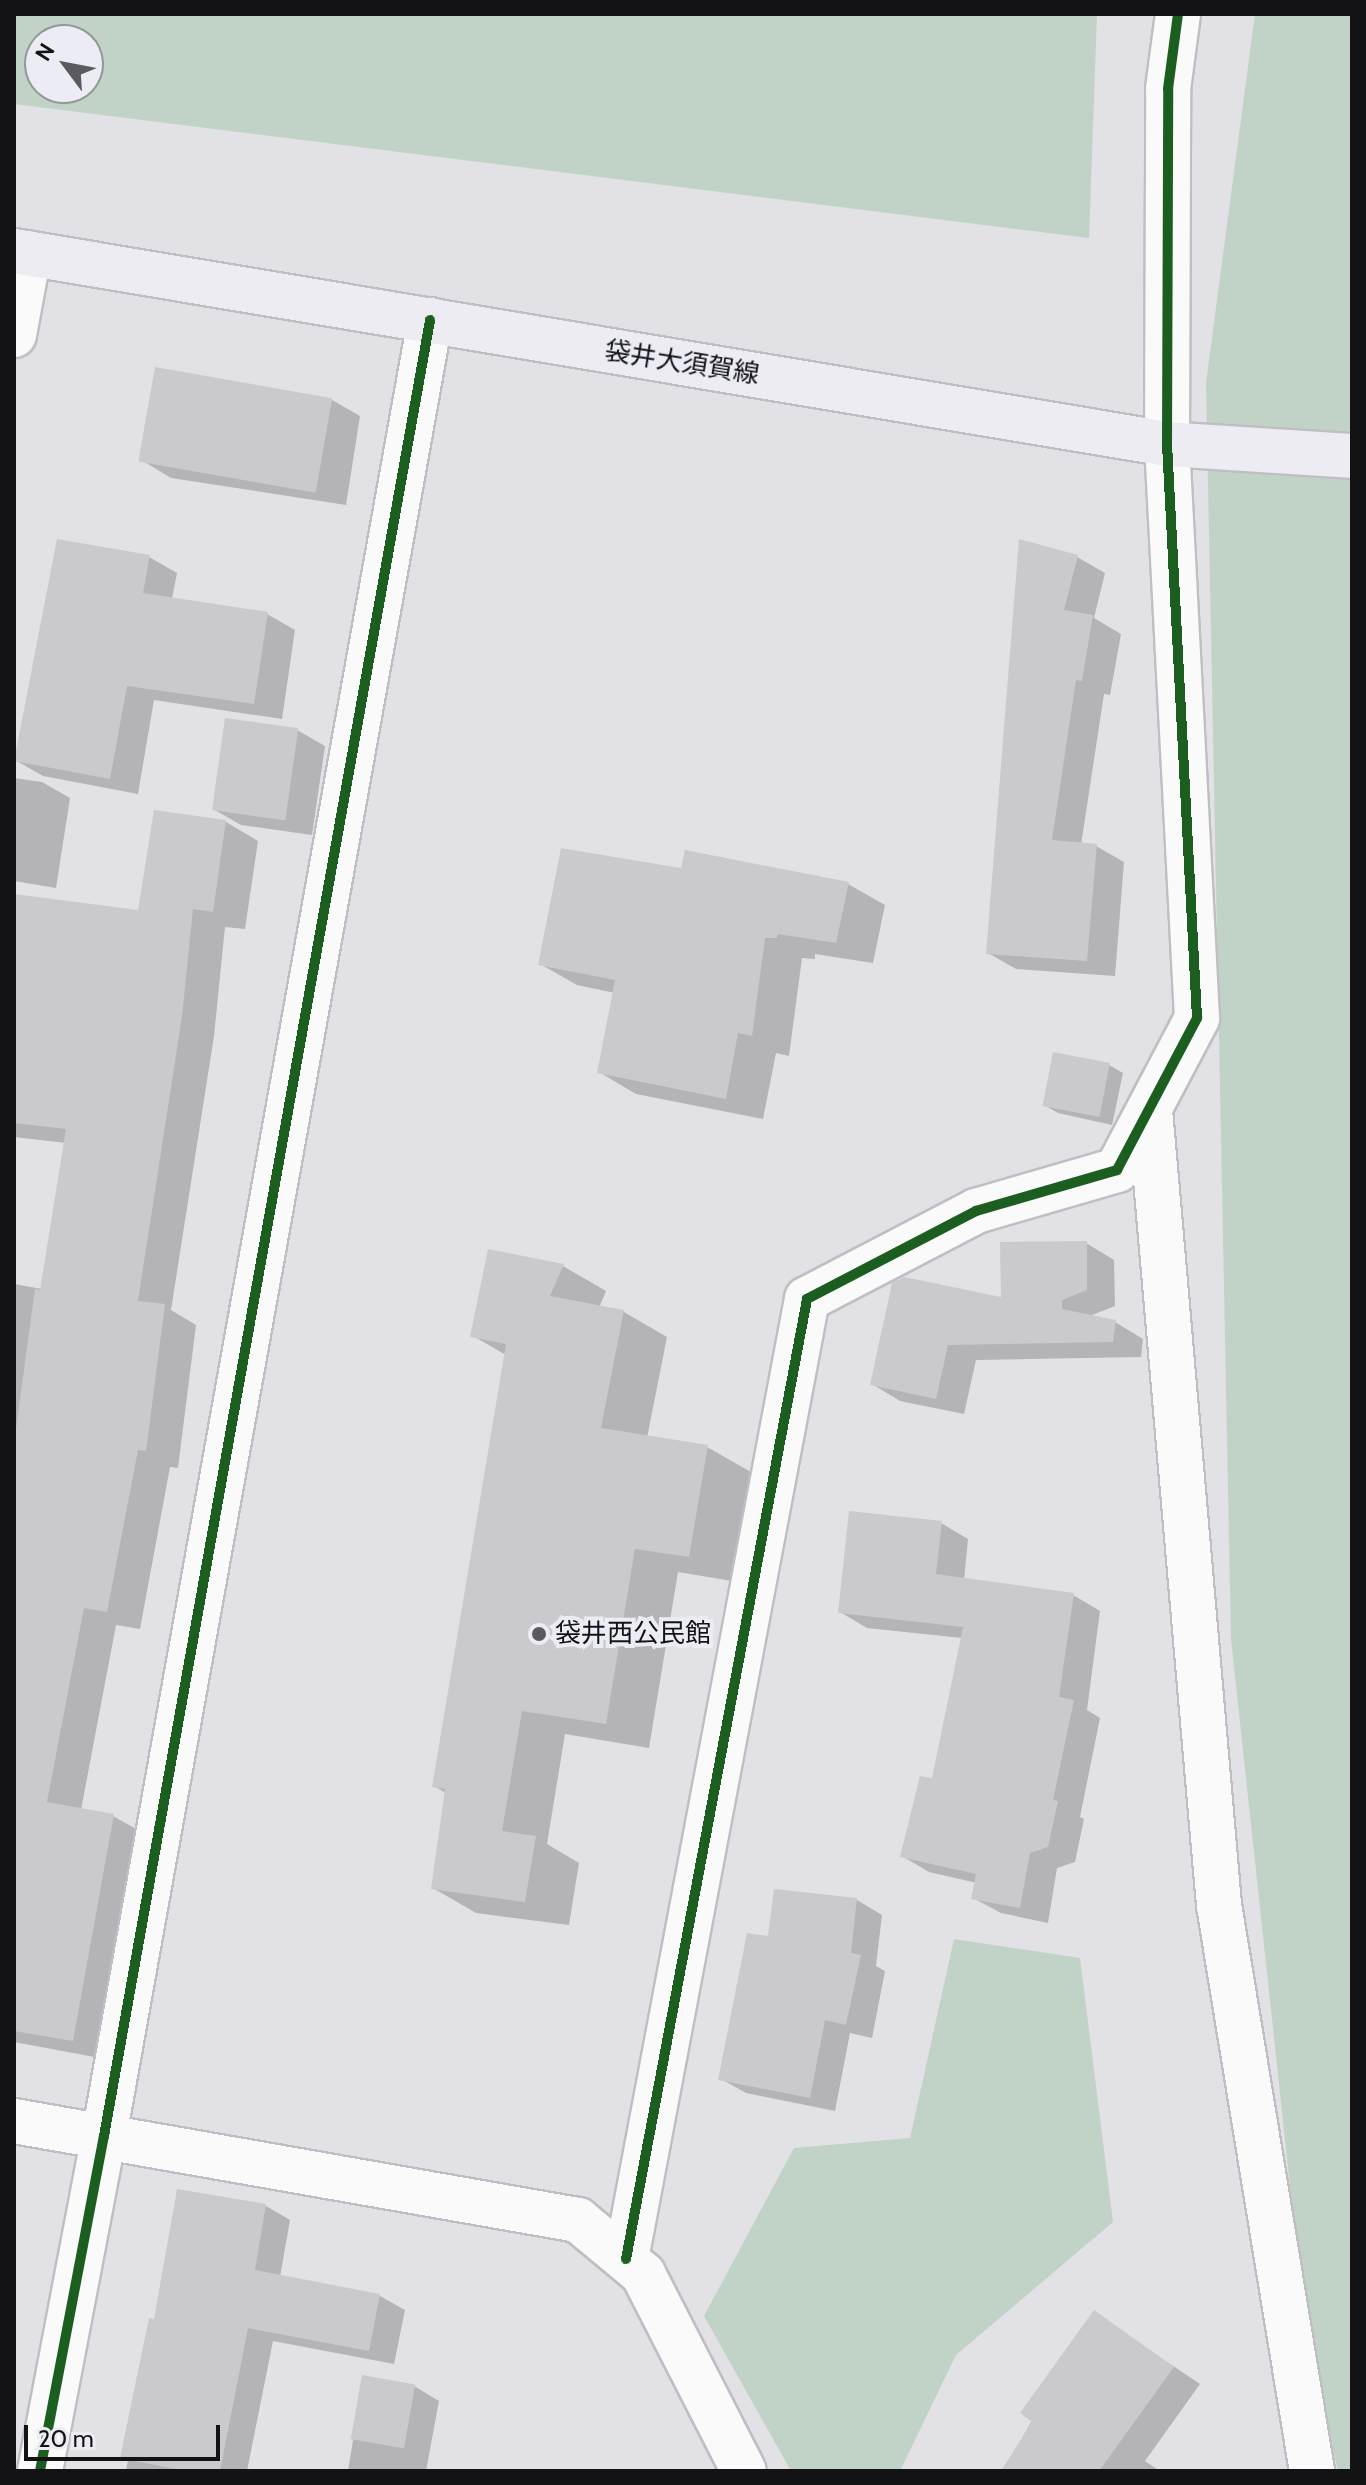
<!DOCTYPE html>
<meta charset="utf-8">
<style>
body{margin:0}
#map{position:relative;width:1366px;height:2485px;overflow:hidden;background:#e1e1e6;font-family:Cabin,"Noto Sans JP",sans-serif}
div>[style]{position:absolute}
.green>*{inset:0;background:#c1d3c6}
.shadow>*{inset:0;background:#0003}
.building>*{inset:0;background:#cacace;transform-origin:0 0}
.roads{filter:drop-shadow(2px 0 #bfbfc3) drop-shadow(-2px 0 #bfbfc3) drop-shadow(0 2px #bfbfc3) drop-shadow(0 -2px #bfbfc3)}
.minor>*{height:44px;margin:-22px;padding:0 22px;transform-origin:22px;border-radius:22px;background:#fafafb}
.major>*{height:44px;margin:-22px;padding:0 22px;transform-origin:22px;border-radius:22px;background:#edecf2}
.cycleway>*{height:10px;margin:-5px;padding:0 5px;transform-origin:5px;border-radius:5px;background:#1b5e20}
.dots>*{width:22px;height:22px;translate:-50% -50%;box-sizing:border-box;border:4px solid #ececf5;border-radius:50%}
span{translate:-50% -50%;white-space:nowrap;text-align:center;line-height:1.15;-webkit-text-stroke:8px #ececf5;paint-order:stroke}
.street-label{font-size:26px;color:#131316}
.poi-label{font-size:26px;color:#131316}
.left{translate:0 -50%;text-align:left}
.frame{position:absolute;inset:0;border:16px solid #131316;pointer-events:none}
.north{position:absolute;left:24px;top:24px;width:80px;height:80px;box-sizing:border-box;background:#ececf5;border:2px solid #95959c;border-radius:50%;rotate:302deg;font-size:22px;font-weight:700;line-height:32px;text-align:center;color:#131316}
.north::after{content:'';display:block;margin:auto;width:28px;height:36px;background:#5b5b5f;clip-path:polygon(50% 0,100% 100%,50% 72%,0 100%)}
.scale{position:absolute;left:24px;top:2425px;width:196px;height:36px;box-sizing:border-box;border:4px solid #131316;border-top:0;padding-left:10px;font-size:24px;line-height:28px;white-space:nowrap;color:#131316;-webkit-text-stroke:6px #ececf5;paint-order:stroke}
</style>
<div id="map">
<div class="green">
<div style="clip-path:polygon(evenodd,14px 14px,1097px 14px,1089px 238px,14px 104px,14px 14px,40px 40px,88px 40px,88px 88px,40px 88px,40px 40px)"></div>
<div style="clip-path:polygon(1255px 14px,1352px 14px,1352px 2471px,1338px 2471px,1306px 2334px,1231px 1639px,1206px 383px)"></div>
<div style="clip-path:polygon(954px 1939px,1080px 1958px,1113px 2222px,956px 2355px,900px 2471px,791px 2471px,704px 2316px,794px 2148px,910px 2138px)"></div>
</div>
<div class="shadow">
<div style="clip-path:polygon(332px 400px,360px 416px,346px 505px,171px 478px,143px 461px)"></div>
<div style="clip-path:polygon(1021px 542px,1077px 557px,1105px 573px,1094px 618px,1121px 634px,1110px 695px,1104px 694px,1081px 845px,1096px 846px,1124px 862px,1115px 976px,1016px 969px,988px 953px)"></div>
<div style="clip-path:polygon(149px 557px,177px 573px,172px 599px,267px 614px,295px 630px,282px 719px,154px 700px,138px 794px,43px 776px,15px 760px)"></div>
<div style="clip-path:polygon(297px 730px,325px 746px,312px 835px,241px 825px,213px 809px)"></div>
<div style="clip-path:polygon(14px 778px,42px 782px,70px 798px,56px 888px,14px 881px)"></div>
<div style="clip-path:polygon(155px 812px,226px 822px,258px 841px,245px 929px,225px 927px,214px 1036px,171px 1310px,196px 1325px,178px 1468px,170px 1467px,140px 1629px,116px 1625px,81px 1810px,113px 1816px,145px 1834px,105px 2059px,14px 2042px,14px 1284px,42px 1289px,66px 1143px,14px 1137px,14px 896px,140px 912px)"></div>
<div style="clip-path:polygon(683px 871px,848px 884px,885px 905px,873px 963px,815px 954px,815px 959px,802px 958px,789px 1056px,776px 1053px,763px 1119px,636px 1094px,599px 1072px,615px 993px,577px 985px,540px 964px)"></div>
<div style="clip-path:polygon(1109px 1065px,1123px 1073px,1112px 1125px,1058px 1113px,1044px 1105px)"></div>
<div style="clip-path:polygon(1086px 1243px,1114px 1260px,1115px 1306px,1087px 1317px,1115px 1322px,1143px 1339px,1141px 1357px,976px 1360px,964px 1414px,900px 1401px,872px 1384px)"></div>
<div style="clip-path:polygon(563px 1266px,606px 1291px,599px 1308px,624px 1312px,667px 1337px,647px 1438px,707px 1447px,751px 1472px,732px 1581px,678px 1572px,649px 1748px,565px 1734px,547px 1844px,579px 1863px,569px 1925px,476px 1913px,433px 1888px,446px 1793px,434px 1786px,506px 1355px,473px 1336px)"></div>
<div style="clip-path:polygon(941px 1523px,968px 1539px,964px 1580px,1073px 1595px,1100px 1611px,1087px 1710px,1100px 1718px,1080px 1817px,1084px 1819px,1075px 1862px,1057px 1868px,1048px 1923px,1001px 1913px,973px 1898px,977px 1883px,929px 1872px,902px 1856px,934px 1781px,962px 1638px,867px 1628px,840px 1612px)"></div>
<div style="clip-path:polygon(857px 1900px,882px 1915px,876px 1966px,885px 1971px,872px 2038px,850px 2033px,835px 2111px,746px 2093px,721px 2079px,769px 1939px)"></div>
<div style="clip-path:polygon(266px 2206px,290px 2220px,280px 2277px,380px 2296px,405px 2310px,394px 2364px,273px 2341px,247px 2471px,126px 2471px,128px 2460px,123px 2457px,155px 2321px)"></div>
<div style="clip-path:polygon(1094px 2313px,1200px 2384px,1145px 2461px,1160px 2471px,1003px 2471px)"></div>
<div style="clip-path:polygon(363px 2378px,414px 2386px,439px 2401px,426px 2471px,348px 2471px)"></div>
</div>
<div class="building">
<div style="left:155px;top:367px;width:180px;height:96px;rotate:10deg"></div>
<div style="clip-path:polygon(57px 539px,150px 555px,143px 593px,268px 612px,254px 704px,127px 686px,110px 779px,14px 761px)"></div>
<div style="clip-path:polygon(1019px 539px,1078px 555px,1064px 610px,1093px 615px,1082px 681px,1076px 680px,1052px 840px,1097px 844px,1087px 961px,986px 954px)"></div>
<div style="left:225px;top:718px;width:74px;height:93px;rotate:8deg"></div>
<div style="clip-path:polygon(154px 810px,226px 820px,213px 912px,193px 909px,182px 1016px,138px 1301px,165px 1304px,146px 1451px,138px 1450px,107px 1612px,84px 1608px,47px 1802px,114px 1814px,73px 2041px,14px 2031px,14px 1443px,35px 1289px,40px 1290px,66px 1129px,14px 1123px,14px 894px,138px 910px)"></div>
<div style="clip-path:polygon(561px 848px,681px 868px,685px 850px,849px 882px,836px 943px,778px 934px,777px 938px,765px 938px,752px 1036px,738px 1033px,726px 1099px,597px 1073px,615px 980px,538px 965px)"></div>
<div style="left:1053px;top:1052px;width:58px;height:55px;rotate:11deg"></div>
<div style="clip-path:polygon(1087px 1241px,1087px 1290px,1062px 1300px,1062px 1309px,1116px 1320px,1113px 1342px,948px 1345px,936px 1399px,870px 1385px,892px 1283px,904px 1277px,1001px 1297px,1000px 1242px)"></div>
<div style="clip-path:polygon(488px 1249px,564px 1264px,550px 1296px,624px 1310px,601px 1428px,708px 1445px,689px 1557px,635px 1549px,606px 1724px,522px 1711px,502px 1831px,536px 1836px,525px 1902px,431px 1889px,445px 1789px,432px 1787px,506px 1344px,470px 1337px)"></div>
<div style="clip-path:polygon(849px 1511px,942px 1521px,936px 1574px,1074px 1593px,1059px 1697px,1074px 1700px,1053px 1800px,1058px 1801px,1048px 1847px,1030px 1853px,1020px 1908px,971px 1899px,976px 1874px,900px 1857px,920px 1776px,932px 1778px,963px 1627px,838px 1613px)"></div>
<div style="clip-path:polygon(774px 1889px,857px 1898px,851px 1953px,861px 1955px,846px 2025px,825px 2020px,810px 2098px,718px 2080px,747px 1933px,768px 1936px)"></div>
<div style="clip-path:polygon(177px 2189px,266px 2204px,255px 2270px,380px 2294px,369px 2351px,248px 2328px,220px 2471px,186px 2471px,120px 2458px,149px 2318px,154px 2319px)"></div>
<div style="clip-path:polygon(1094px 2310px,1174px 2367px,1099px 2471px,1001px 2471px,1032px 2422px,1020px 2413px)"></div>
<div style="left:362px;top:2375px;width:54px;height:65px;rotate:10deg"></div>
</div>
<div class="roads">
<div class="minor">
<div style="left:14px;top:335px;width:83px;rotate:-79.6deg"></div>
<div style="left:1150px;top:1110px;width:798px;rotate:85.04deg"></div>
<div style="left:1219px;top:1905px;width:574px;rotate:80.67deg"></div>
<div style="left:14px;top:2121px;width:573px;rotate:9.96deg"></div>
<div style="left:578px;top:2220px;width:85px;rotate:39.7deg"></div>
<div style="left:643px;top:2274px;width:221px;rotate:62.9deg"></div>
<div style="left:626px;top:2259px;width:977px;rotate:-79.32deg"></div>
<div style="left:807px;top:1299px;width:191px;rotate:-27.5deg"></div>
<div style="left:976px;top:1211px;width:147px;rotate:-16.2deg"></div>
<div style="left:1117px;top:1170px;width:172px;rotate:-62.2deg"></div>
<div style="left:1197px;top:1018px;width:575px;rotate:-92.99deg"></div>
<div style="left:1167px;top:444px;width:355px;rotate:-89.8deg"></div>
<div style="left:1168px;top:89px;width:76px;rotate:-82.4deg"></div>
<div style="left:40px;top:2471px;width:341px;rotate:-79.2deg"></div>
<div style="left:104px;top:2136px;width:1845px;rotate:-79.82deg"></div>
</div>
<div class="major">
<div style="left:14px;top:251px;width:1169px;rotate:9.5deg"></div>
<div style="left:1167px;top:444px;width:185px;rotate:3.7deg"></div>
</div>
</div>
<div class="cycleway">
<div style="left:626px;top:2259px;width:977px;rotate:-79.32deg"></div>
<div style="left:807px;top:1299px;width:191px;rotate:-27.5deg"></div>
<div style="left:976px;top:1211px;width:147px;rotate:-16.2deg"></div>
<div style="left:1117px;top:1170px;width:172px;rotate:-62.2deg"></div>
<div style="left:1197px;top:1018px;width:575px;rotate:-92.99deg"></div>
<div style="left:1167px;top:444px;width:355px;rotate:-89.8deg"></div>
<div style="left:1168px;top:89px;width:76px;rotate:-82.4deg"></div>
<div style="left:40px;top:2471px;width:341px;rotate:-79.2deg"></div>
<div style="left:104px;top:2136px;width:1845px;rotate:-79.82deg"></div>
</div>
<div class="dots">
<div style="left:539px;top:1634px;background:#5b5b5f"></div>
</div>
<div class="street-label">
<span style="left:682px;top:363px;rotate:9deg">袋井大須賀線</span>
</div>
<div class="poi-label">
<span class="left" style="left:555px;top:1634px">袋井西公民館</span>
</div>
<div class="frame"></div>
<div class="north">N</div>
<div class="scale">20 m</div>
</div>
